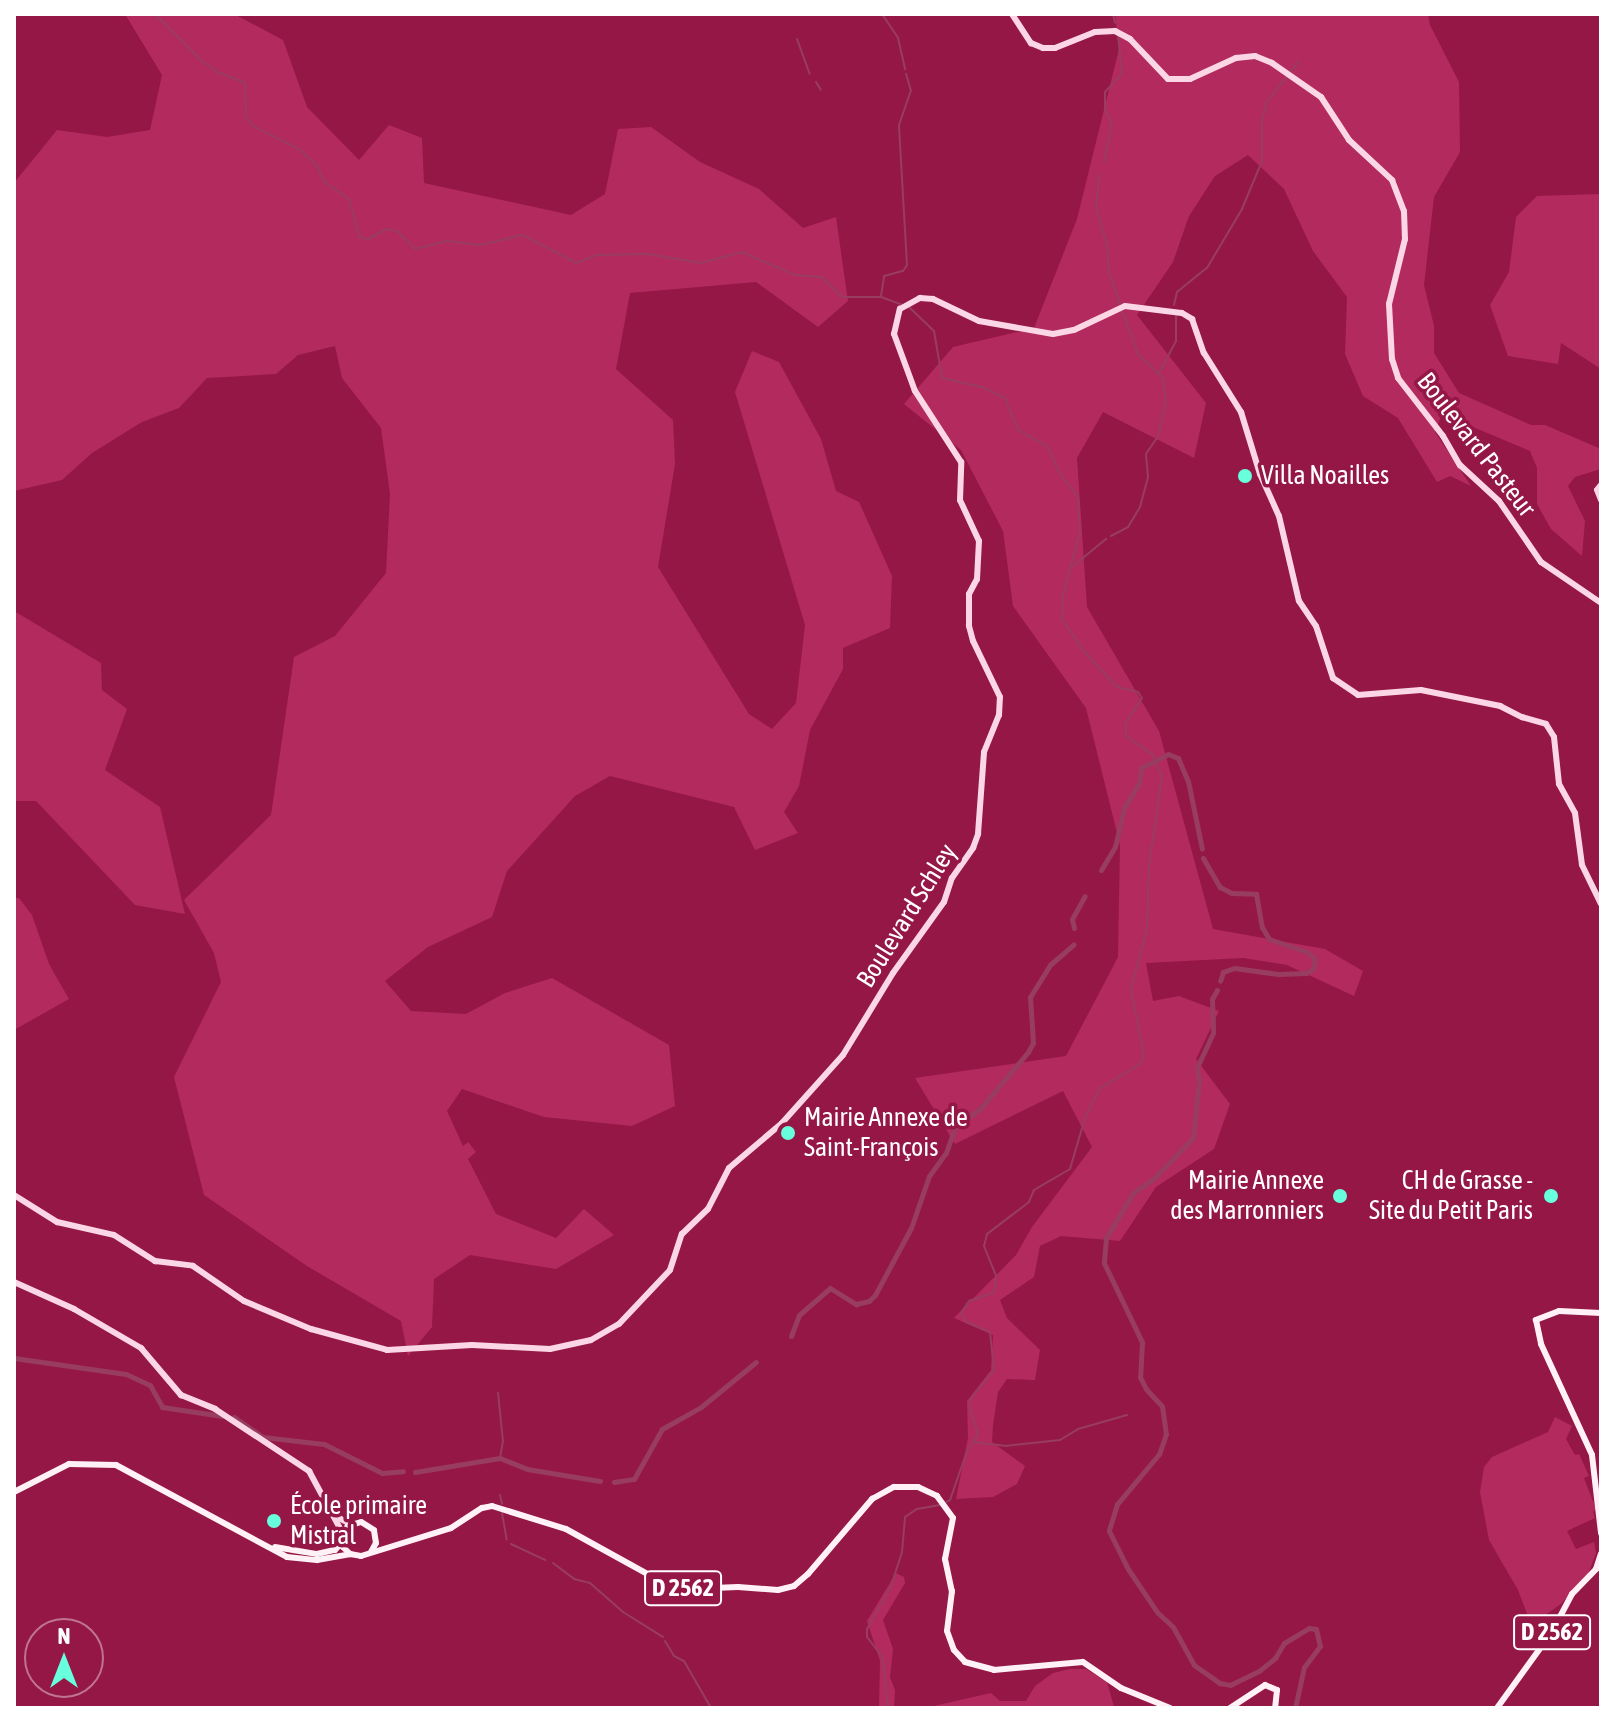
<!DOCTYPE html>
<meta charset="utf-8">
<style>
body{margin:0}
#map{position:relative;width:1615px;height:1722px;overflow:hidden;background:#951746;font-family:"Asap Condensed",sans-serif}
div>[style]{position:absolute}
.green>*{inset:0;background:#b32a5f}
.stream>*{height:2px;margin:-1px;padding:0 1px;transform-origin:1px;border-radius:1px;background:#983d5f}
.canal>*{height:5px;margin:-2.5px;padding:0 2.5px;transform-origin:2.5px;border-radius:2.5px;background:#983d5f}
.secondary>*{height:6px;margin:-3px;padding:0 3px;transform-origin:3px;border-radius:3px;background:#fbd6e4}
.primary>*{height:6px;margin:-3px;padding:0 3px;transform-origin:3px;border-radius:3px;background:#fff1f6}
.dots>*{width:22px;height:22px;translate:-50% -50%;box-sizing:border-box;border:4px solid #951746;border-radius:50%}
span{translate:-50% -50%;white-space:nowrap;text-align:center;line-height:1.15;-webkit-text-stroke:7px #951746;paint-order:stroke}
.shield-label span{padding:2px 6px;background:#951746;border:2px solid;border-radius:6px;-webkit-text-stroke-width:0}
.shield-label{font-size:24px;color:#fff;font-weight:700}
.street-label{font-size:26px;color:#fff}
.poi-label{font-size:26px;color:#fff}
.left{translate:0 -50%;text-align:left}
.right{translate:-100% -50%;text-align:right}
.frame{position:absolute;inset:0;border:16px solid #fff;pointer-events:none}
.north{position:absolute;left:24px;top:1618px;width:80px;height:80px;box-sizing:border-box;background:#951746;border:2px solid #bf7490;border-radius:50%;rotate:0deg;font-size:22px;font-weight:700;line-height:32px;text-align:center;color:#fff}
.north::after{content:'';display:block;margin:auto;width:28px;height:36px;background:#67ffdc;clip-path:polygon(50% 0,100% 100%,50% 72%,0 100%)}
</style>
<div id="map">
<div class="green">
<div style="clip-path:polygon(125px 14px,234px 14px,283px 40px,307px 107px,359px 160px,389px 125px,422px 138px,424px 183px,571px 215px,605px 194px,618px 129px,651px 127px,700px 162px,759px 189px,803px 228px,836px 217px,848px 301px,818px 327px,756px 282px,630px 293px,616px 369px,673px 420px,675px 464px,658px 567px,749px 714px,772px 729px,796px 703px,805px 625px,735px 392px,752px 351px,779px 362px,821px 439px,836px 491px,859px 502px,892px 576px,890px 628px,843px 648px,843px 669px,810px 730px,799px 786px,784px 812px,798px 833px,755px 850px,734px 807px,610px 776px,575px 796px,507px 871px,492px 917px,428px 947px,385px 981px,411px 1011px,466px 1014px,505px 993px,552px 978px,669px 1045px,675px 1106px,632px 1126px,544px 1117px,462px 1089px,447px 1111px,463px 1146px,468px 1142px,476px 1152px,468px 1159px,496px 1214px,556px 1238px,584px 1209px,614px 1235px,556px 1269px,470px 1255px,434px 1279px,432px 1327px,408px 1356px,401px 1321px,307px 1266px,204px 1195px,174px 1077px,221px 982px,214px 953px,184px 900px,271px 815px,294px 657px,335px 636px,386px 573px,390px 494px,381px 428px,342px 378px,335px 346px,298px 355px,276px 374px,207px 378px,179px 408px,142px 422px,92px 453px,62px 480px,14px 491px,14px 183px,57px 130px,107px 137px,150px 130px,162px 75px)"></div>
<div style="clip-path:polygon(1115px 14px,1428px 14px,1430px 25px,1459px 82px,1460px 152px,1434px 197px,1424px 285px,1434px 326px,1434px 353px,1459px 393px,1531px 425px,1545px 425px,1601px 449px,1601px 469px,1575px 477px,1568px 486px,1585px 521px,1582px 556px,1551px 529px,1537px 504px,1537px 468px,1530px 451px,1442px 414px,1435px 432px,1471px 486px,1450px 476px,1437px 482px,1398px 418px,1363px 396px,1345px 354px,1347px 297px,1313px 251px,1284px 189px,1248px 155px,1215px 176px,1189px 216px,1173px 262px,1137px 315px,1206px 403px,1194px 458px,1103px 412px,1077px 458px,1087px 607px,1159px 731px,1213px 929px,1325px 949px,1363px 971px,1354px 996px,1287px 965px,1243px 958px,1146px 963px,1153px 1001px,1179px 996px,1219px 1011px,1196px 1059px,1230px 1104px,1214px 1149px,1156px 1187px,1120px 1241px,1061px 1236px,1040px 1246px,1034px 1277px,1000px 1300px,1007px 1318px,1040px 1350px,1035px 1380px,1007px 1379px,998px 1392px,993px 1425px,992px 1442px,1025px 1466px,1017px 1484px,993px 1497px,956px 1499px,968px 1438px,967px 1401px,991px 1370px,993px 1335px,954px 1318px,1016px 1255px,1032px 1227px,1092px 1147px,1063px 1091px,955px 1144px,915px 1078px,1066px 1056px,1118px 957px,1120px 845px,1086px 708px,1013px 606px,1003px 531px,961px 450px,904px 404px,953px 347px,1034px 328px,1077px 219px,1119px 49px)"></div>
<div style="clip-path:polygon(1601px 194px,1601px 369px,1561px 343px,1558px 364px,1508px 356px,1490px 305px,1509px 272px,1516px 217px,1537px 196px)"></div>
<div style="clip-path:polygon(14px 611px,101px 663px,102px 690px,127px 709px,105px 770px,160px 807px,185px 914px,135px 905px,36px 801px,14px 801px)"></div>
<div style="clip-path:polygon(14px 898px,19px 898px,32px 915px,49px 964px,69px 999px,14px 1030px)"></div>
<div style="clip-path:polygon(1555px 1417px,1572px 1426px,1566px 1439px,1575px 1455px,1579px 1454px,1589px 1476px,1584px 1478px,1596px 1509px,1593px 1512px,1595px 1518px,1567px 1531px,1576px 1549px,1594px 1542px,1596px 1553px,1589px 1572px,1561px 1604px,1535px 1622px,1529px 1619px,1518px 1590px,1489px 1540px,1480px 1492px,1484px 1467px,1492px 1457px,1548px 1432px)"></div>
<div style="clip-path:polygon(896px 1573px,904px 1577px,905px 1583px,883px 1620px,893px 1649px,890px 1677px,895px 1690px,894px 1708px,879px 1708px,880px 1661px,867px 1621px)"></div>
<div style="clip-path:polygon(1070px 1669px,1086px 1669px,1107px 1682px,1114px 1707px,925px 1708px,991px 1693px,1000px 1701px,1026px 1701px,1035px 1686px,1053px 1673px)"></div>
</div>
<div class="stream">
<div style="left:155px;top:14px;width:66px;rotate:45deg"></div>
<div style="left:202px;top:61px;width:19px;rotate:36deg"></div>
<div style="left:217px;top:72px;width:30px;rotate:21deg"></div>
<div style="left:245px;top:83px;width:34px;rotate:88deg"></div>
<div style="left:246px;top:117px;width:11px;rotate:52deg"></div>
<div style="left:253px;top:126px;width:51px;rotate:26.6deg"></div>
<div style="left:299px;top:149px;width:25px;rotate:43deg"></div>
<div style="left:317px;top:166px;width:17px;rotate:66deg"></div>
<div style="left:324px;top:182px;width:30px;rotate:34deg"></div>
<div style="left:349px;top:199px;width:39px;rotate:75deg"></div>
<div style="left:359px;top:237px;width:9px;rotate:13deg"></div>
<div style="left:368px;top:239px;width:21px;rotate:-28deg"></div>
<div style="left:387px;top:229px;width:10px;rotate:11deg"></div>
<div style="left:397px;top:231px;width:25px;rotate:45deg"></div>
<div style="left:415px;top:249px;width:33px;rotate:-14deg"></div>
<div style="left:447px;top:241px;width:33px;rotate:7deg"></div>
<div style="left:480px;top:245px;width:44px;rotate:-13.1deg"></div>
<div style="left:523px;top:235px;width:60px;rotate:27.8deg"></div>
<div style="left:576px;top:263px;width:22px;rotate:-21deg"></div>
<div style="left:597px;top:255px;width:51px;rotate:-1.1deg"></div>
<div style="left:648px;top:254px;width:54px;rotate:9.6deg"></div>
<div style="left:701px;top:263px;width:42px;rotate:-15deg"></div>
<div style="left:742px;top:252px;width:58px;rotate:23.5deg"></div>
<div style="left:795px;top:275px;width:27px;rotate:4deg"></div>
<div style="left:822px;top:277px;width:28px;rotate:45deg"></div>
<div style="left:842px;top:297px;width:39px"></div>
<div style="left:881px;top:297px;width:23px;rotate:20deg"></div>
<div style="left:882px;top:14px;width:29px;rotate:56deg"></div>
<div style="left:898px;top:38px;width:32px;rotate:77deg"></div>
<div style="left:1113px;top:14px;width:9px;rotate:77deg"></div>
<div style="left:797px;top:39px;width:37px;rotate:70deg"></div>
<div style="left:816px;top:82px;width:9px;rotate:58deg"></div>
<div style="left:1104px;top:162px;width:39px;rotate:-78deg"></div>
<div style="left:1112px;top:124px;width:17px;rotate:-115deg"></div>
<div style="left:1105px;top:109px;width:17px;rotate:-90deg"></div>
<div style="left:1105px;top:92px;width:25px;rotate:-47deg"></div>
<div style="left:1122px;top:74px;width:38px;rotate:-96deg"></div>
<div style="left:1099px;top:175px;width:32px;rotate:95deg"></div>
<div style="left:1096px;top:207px;width:40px;rotate:74deg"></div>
<div style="left:1107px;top:245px;width:27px;rotate:86deg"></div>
<div style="left:1109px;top:272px;width:34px;rotate:71deg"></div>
<div style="left:881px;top:296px;width:20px;rotate:-81deg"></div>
<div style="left:884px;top:276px;width:20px;rotate:-15deg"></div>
<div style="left:903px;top:271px;width:7px;rotate:-56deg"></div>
<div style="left:907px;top:265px;width:140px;rotate:-93.3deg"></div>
<div style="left:899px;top:125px;width:36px;rotate:-71deg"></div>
<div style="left:911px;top:91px;width:18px;rotate:-106deg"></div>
<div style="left:1174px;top:305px;width:13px;rotate:-77deg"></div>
<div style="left:1177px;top:292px;width:38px;rotate:-39deg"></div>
<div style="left:1207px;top:268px;width:69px;rotate:-59.3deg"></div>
<div style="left:1242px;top:209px;width:52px;rotate:-67.4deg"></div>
<div style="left:1262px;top:161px;width:40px;rotate:-90deg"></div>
<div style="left:1262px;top:121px;width:18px;rotate:-77deg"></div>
<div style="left:1266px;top:103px;width:52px;rotate:-52deg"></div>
<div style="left:909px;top:307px;width:35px;rotate:44deg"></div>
<div style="left:934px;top:331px;width:48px;rotate:80.3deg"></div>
<div style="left:942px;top:378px;width:41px;rotate:12.7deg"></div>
<div style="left:982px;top:387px;width:25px;rotate:26deg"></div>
<div style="left:1005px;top:398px;width:35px;rotate:68deg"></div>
<div style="left:1018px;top:430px;width:33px;rotate:29deg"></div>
<div style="left:1047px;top:446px;width:31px;rotate:65deg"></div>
<div style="left:1060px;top:474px;width:29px;rotate:52deg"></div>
<div style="left:1078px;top:497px;width:35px;rotate:87deg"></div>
<div style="left:1080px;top:532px;width:65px;rotate:105.1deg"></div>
<div style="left:1063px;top:595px;width:24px;rotate:92deg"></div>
<div style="left:1062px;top:619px;width:36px;rotate:56deg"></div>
<div style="left:1082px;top:649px;width:52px;rotate:47.4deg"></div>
<div style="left:1117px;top:687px;width:22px;rotate:13deg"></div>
<div style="left:1138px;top:692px;width:7px;rotate:56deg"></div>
<div style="left:1142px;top:698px;width:30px;rotate:123deg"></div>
<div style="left:1126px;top:723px;width:13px;rotate:90deg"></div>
<div style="left:1126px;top:736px;width:32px;rotate:35deg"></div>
<div style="left:1152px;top:754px;width:25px;rotate:67deg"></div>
<div style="left:1162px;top:777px;width:89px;rotate:98.4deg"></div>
<div style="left:1149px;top:865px;width:64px;rotate:91.8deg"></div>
<div style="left:1147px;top:929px;width:62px;rotate:104.9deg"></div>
<div style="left:1131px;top:989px;width:68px;rotate:79deg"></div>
<div style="left:1144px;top:1056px;width:9px;rotate:117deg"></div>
<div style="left:1140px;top:1064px;width:48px;rotate:148.6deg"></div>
<div style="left:1099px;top:1089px;width:32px;rotate:116deg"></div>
<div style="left:1085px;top:1118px;width:53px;rotate:106.4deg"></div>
<div style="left:1070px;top:1169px;width:42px;rotate:149.7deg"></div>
<div style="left:1034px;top:1190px;width:13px;rotate:113deg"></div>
<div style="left:1029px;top:1202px;width:53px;rotate:142.7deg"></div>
<div style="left:987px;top:1234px;width:12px;rotate:104deg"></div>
<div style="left:984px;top:1246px;width:31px;rotate:68deg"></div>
<div style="left:996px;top:1275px;width:13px;rotate:94deg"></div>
<div style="left:995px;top:1288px;width:5px;rotate:112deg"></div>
<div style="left:993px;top:1293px;width:25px;rotate:162deg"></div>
<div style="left:969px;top:1301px;width:14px;rotate:124deg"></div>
<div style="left:961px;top:1313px;width:10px;rotate:61deg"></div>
<div style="left:966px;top:1322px;width:26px;rotate:23deg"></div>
<div style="left:990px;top:1332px;width:38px;rotate:84deg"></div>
<div style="left:994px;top:1370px;width:36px;rotate:129deg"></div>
<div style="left:971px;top:1398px;width:8px;rotate:104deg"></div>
<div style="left:969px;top:1406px;width:29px;rotate:72deg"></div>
<div style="left:978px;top:1434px;width:20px;rotate:123deg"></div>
<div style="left:967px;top:1451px;width:52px;rotate:109.1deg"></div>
<div style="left:950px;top:1500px;width:4px;rotate:153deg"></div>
<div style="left:1159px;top:373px;width:36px;rotate:-62deg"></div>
<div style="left:1176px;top:341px;width:25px;rotate:-90deg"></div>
<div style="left:1111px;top:536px;width:19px;rotate:-28deg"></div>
<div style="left:1128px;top:527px;width:23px;rotate:-59deg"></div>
<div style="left:1140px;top:507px;width:31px;rotate:-75deg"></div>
<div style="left:1148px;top:477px;width:23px;rotate:-95deg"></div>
<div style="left:1146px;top:454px;width:22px;rotate:-56deg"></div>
<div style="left:1158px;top:436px;width:35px;rotate:-77deg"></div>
<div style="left:1166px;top:402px;width:24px;rotate:-97deg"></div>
<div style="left:1163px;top:378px;width:35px;rotate:-136deg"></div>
<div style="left:1138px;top:354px;width:46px;rotate:-110.4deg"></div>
<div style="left:1073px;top:566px;width:43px;rotate:-39.3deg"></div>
<div style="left:498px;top:1393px;width:48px;rotate:84.1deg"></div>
<div style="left:503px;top:1441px;width:17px;rotate:100deg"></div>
<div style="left:974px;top:1442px;width:31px;rotate:7deg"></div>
<div style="left:1005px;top:1446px;width:55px;rotate:-6.2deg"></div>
<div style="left:1060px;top:1440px;width:21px;rotate:-31deg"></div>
<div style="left:1078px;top:1429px;width:51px;rotate:-15.9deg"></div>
<div style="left:500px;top:1495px;width:9px;rotate:77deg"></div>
<div style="left:502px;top:1513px;width:27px;rotate:80deg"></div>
<div style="left:511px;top:1544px;width:38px;rotate:25deg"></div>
<div style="left:553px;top:1563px;width:26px;rotate:37deg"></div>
<div style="left:574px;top:1579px;width:16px;rotate:14deg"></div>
<div style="left:590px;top:1583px;width:44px;rotate:41.3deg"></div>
<div style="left:623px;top:1612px;width:47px;rotate:32deg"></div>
<div style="left:665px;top:1641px;width:17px;rotate:59deg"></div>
<div style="left:674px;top:1656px;width:11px;rotate:27deg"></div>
<div style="left:684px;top:1661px;width:54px;rotate:60.1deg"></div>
<div style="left:888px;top:1708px;width:50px;rotate:-95.7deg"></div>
<div style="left:883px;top:1658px;width:26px;rotate:-127deg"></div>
<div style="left:867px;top:1637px;width:8px;rotate:-90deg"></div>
<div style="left:867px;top:1629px;width:49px;rotate:-60.8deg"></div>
<div style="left:891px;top:1586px;width:36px;rotate:-72deg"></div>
<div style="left:902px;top:1552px;width:35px;rotate:-85deg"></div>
<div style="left:905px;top:1517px;width:14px;rotate:-34deg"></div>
<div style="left:917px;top:1509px;width:23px;rotate:-10deg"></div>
</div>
<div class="canal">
<div style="left:1203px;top:858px;width:34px;rotate:60deg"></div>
<div style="left:1220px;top:887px;width:13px;rotate:27deg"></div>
<div style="left:1232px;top:893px;width:24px;rotate:2deg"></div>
<div style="left:1256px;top:894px;width:34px;rotate:80deg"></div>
<div style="left:1262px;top:927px;width:14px;rotate:60deg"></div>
<div style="left:1269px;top:939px;width:40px;rotate:18.9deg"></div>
<div style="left:1307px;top:952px;width:11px;rotate:41deg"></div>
<div style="left:1315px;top:959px;width:10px;rotate:101deg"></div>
<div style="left:1313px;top:969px;width:8px;rotate:150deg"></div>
<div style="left:1306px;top:973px;width:28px;rotate:178deg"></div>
<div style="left:1278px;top:974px;width:44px;rotate:-172.2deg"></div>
<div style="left:1234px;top:968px;width:12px;rotate:160deg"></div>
<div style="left:1223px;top:972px;width:9px;rotate:108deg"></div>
<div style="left:1101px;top:870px;width:27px;rotate:-59deg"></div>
<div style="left:1115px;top:847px;width:40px;rotate:-77deg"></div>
<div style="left:1124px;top:808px;width:29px;rotate:-59deg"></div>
<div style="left:1139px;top:783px;width:15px;rotate:-82deg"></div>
<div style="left:1141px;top:768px;width:30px;rotate:-27deg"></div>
<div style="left:1168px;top:754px;width:11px;rotate:22deg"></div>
<div style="left:1178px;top:758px;width:25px;rotate:67deg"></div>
<div style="left:1188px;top:781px;width:69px;rotate:78.4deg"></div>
<div style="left:1074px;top:928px;width:9px;rotate:-103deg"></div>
<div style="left:1072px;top:919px;width:26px;rotate:-61deg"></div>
<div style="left:1217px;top:990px;width:10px;rotate:119deg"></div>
<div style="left:1212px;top:999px;width:34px;rotate:88deg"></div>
<div style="left:1213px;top:1033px;width:38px;rotate:115deg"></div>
<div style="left:1197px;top:1068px;width:13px;rotate:81deg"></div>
<div style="left:1199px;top:1081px;width:57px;rotate:96deg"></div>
<div style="left:1193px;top:1138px;width:57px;rotate:134.3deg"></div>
<div style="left:1153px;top:1179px;width:24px;rotate:145deg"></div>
<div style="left:1133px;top:1193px;width:52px;rotate:121deg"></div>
<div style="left:1106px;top:1238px;width:25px;rotate:95deg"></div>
<div style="left:1104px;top:1263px;width:88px;rotate:64.3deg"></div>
<div style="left:1142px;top:1342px;width:35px;rotate:93deg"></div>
<div style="left:1140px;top:1377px;width:13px;rotate:63deg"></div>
<div style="left:1146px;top:1389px;width:23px;rotate:47deg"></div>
<div style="left:1162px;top:1406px;width:28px;rotate:82deg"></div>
<div style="left:1166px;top:1434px;width:21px;rotate:109deg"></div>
<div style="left:1159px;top:1454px;width:65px;rotate:130deg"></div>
<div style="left:1117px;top:1504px;width:28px;rotate:107deg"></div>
<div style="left:1109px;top:1531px;width:42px;rotate:63.4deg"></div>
<div style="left:1128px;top:1569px;width:52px;rotate:56deg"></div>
<div style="left:1157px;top:1612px;width:22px;rotate:43deg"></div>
<div style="left:1173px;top:1627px;width:43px;rotate:61.1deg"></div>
<div style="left:1194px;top:1665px;width:32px;rotate:35deg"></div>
<div style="left:1220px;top:1683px;width:10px;rotate:11deg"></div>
<div style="left:1230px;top:1685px;width:32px;rotate:-26deg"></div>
<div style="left:1259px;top:1671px;width:21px;rotate:-39deg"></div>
<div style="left:1275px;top:1658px;width:17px;rotate:-59deg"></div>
<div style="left:1284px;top:1643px;width:29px;rotate:-31deg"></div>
<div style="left:1309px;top:1628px;width:7px;rotate:8deg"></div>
<div style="left:1316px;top:1629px;width:17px;rotate:77deg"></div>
<div style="left:1320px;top:1646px;width:26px;rotate:127deg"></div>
<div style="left:1304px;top:1667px;width:42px;rotate:102.4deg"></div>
<div style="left:791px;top:1336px;width:22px;rotate:-69deg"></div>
<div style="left:799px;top:1315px;width:41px;rotate:-41.1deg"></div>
<div style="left:830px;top:1288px;width:31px;rotate:32deg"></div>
<div style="left:856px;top:1304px;width:13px;rotate:-13deg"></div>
<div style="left:869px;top:1301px;width:8px;rotate:-45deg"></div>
<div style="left:875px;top:1295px;width:76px;rotate:-61.8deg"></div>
<div style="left:911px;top:1228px;width:55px;rotate:-70.9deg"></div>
<div style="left:929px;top:1176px;width:29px;rotate:-54deg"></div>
<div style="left:946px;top:1153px;width:28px;rotate:-71deg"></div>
<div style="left:955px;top:1127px;width:31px;rotate:-36deg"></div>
<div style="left:980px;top:1109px;width:75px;rotate:-49.9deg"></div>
<div style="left:1028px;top:1052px;width:10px;rotate:-61deg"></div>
<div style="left:1033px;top:1043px;width:46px;rotate:-93.7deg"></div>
<div style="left:1030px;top:997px;width:39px;rotate:-58deg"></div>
<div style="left:1051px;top:964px;width:30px;rotate:-41deg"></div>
<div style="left:14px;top:1358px;width:113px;rotate:8.1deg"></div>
<div style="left:126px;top:1374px;width:26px;rotate:25deg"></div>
<div style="left:150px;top:1385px;width:25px;rotate:61deg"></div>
<div style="left:162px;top:1407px;width:61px;rotate:8.5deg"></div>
<div style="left:234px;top:1417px;width:35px;rotate:35deg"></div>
<div style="left:263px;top:1437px;width:61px;rotate:6.5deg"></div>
<div style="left:324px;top:1444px;width:65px;rotate:26.6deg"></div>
<div style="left:382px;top:1473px;width:21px;rotate:-5deg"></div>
<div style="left:415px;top:1472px;width:86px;rotate:-9.4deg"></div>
<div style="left:500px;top:1458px;width:29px;rotate:22deg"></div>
<div style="left:527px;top:1469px;width:74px;rotate:9.3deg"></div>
<div style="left:614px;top:1482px;width:20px;rotate:-9deg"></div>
<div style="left:634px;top:1479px;width:57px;rotate:-60.8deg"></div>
<div style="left:662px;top:1429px;width:45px;rotate:-29.4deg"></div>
<div style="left:701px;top:1407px;width:71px;rotate:-39.3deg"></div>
</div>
<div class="secondary">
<div style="left:1012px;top:14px;width:35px;rotate:57deg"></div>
<div style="left:1031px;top:43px;width:13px;rotate:23deg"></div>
<div style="left:1043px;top:48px;width:12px"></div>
<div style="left:1055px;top:48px;width:43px;rotate:-21.8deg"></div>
<div style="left:1095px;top:32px;width:20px;rotate:-3deg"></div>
<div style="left:1115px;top:31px;width:17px;rotate:28deg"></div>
<div style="left:1130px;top:39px;width:55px;rotate:46.5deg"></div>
<div style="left:1168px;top:79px;width:22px"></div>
<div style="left:1190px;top:79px;width:51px;rotate:-24.5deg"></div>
<div style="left:1236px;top:58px;width:19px;rotate:-6deg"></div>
<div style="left:1255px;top:56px;width:18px;rotate:22deg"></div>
<div style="left:1272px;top:63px;width:60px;rotate:34.8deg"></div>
<div style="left:1321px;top:97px;width:51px;rotate:56.9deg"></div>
<div style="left:1349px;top:140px;width:59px;rotate:42.9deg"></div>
<div style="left:1392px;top:180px;width:33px;rotate:69deg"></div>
<div style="left:1404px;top:211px;width:28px;rotate:88deg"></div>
<div style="left:1405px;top:239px;width:67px;rotate:103.8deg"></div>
<div style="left:1389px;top:304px;width:55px;rotate:86.9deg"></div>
<div style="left:1392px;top:359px;width:20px;rotate:72deg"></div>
<div style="left:1398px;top:378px;width:73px;rotate:52.2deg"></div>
<div style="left:1443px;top:436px;width:34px;rotate:60deg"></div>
<div style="left:1460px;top:465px;width:53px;rotate:42.7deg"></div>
<div style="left:1499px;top:501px;width:74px;rotate:55.5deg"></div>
<div style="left:1541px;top:562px;width:73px;rotate:34.3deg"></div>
<div style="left:1601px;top:485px;width:6px;rotate:129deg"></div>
<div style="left:1597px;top:490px;width:11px;rotate:68deg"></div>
<div style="left:14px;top:1195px;width:51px;rotate:32.1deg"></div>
<div style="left:57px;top:1222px;width:58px;rotate:12.8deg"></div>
<div style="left:114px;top:1235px;width:49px;rotate:32.4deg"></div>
<div style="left:155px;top:1261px;width:38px;rotate:7deg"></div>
<div style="left:193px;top:1266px;width:62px;rotate:34.5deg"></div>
<div style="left:244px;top:1301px;width:73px;rotate:22.7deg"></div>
<div style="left:311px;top:1329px;width:79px;rotate:15.4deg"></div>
<div style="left:387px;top:1350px;width:85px;rotate:-3.4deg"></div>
<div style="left:472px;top:1345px;width:78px;rotate:2.9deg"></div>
<div style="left:550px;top:1349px;width:42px;rotate:-12.4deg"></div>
<div style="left:591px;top:1340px;width:32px;rotate:-30deg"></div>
<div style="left:619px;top:1324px;width:74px;rotate:-46.6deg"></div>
<div style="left:670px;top:1270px;width:38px;rotate:-72deg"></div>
<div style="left:682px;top:1234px;width:36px;rotate:-44deg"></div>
<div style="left:708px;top:1209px;width:46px;rotate:-62.9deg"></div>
<div style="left:729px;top:1168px;width:70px;rotate:-40.3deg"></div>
<div style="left:782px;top:1123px;width:91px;rotate:-48.1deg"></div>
<div style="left:843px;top:1055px;width:96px;rotate:-58.6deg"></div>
<div style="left:893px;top:973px;width:87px;rotate:-54.3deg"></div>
<div style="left:944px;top:902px;width:25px;rotate:-72deg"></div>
<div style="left:952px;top:878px;width:37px;rotate:-55deg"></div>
<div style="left:973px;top:848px;width:15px;rotate:-70deg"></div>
<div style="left:978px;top:834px;width:82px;rotate:-85.8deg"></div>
<div style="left:984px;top:752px;width:40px;rotate:-68deg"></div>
<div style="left:999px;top:715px;width:18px;rotate:-87deg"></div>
<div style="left:1000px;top:697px;width:62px;rotate:-115.7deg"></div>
<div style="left:973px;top:641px;width:16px;rotate:-105deg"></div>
<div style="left:969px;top:626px;width:32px;rotate:-90deg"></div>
<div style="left:969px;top:594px;width:17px;rotate:-62deg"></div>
<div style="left:977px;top:579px;width:38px;rotate:-87deg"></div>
<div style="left:979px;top:541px;width:45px;rotate:-114.9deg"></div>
<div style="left:960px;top:500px;width:38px;rotate:-88deg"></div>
<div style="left:961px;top:462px;width:85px;rotate:-122.9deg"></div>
<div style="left:915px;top:391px;width:61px;rotate:-110.2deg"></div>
<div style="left:894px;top:334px;width:26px;rotate:-77deg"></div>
<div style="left:900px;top:309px;width:23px;rotate:-29deg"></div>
<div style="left:920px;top:298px;width:13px;rotate:4deg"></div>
<div style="left:933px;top:299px;width:51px;rotate:25.6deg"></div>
<div style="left:979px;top:321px;width:75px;rotate:10deg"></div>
<div style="left:1053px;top:334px;width:21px;rotate:-11deg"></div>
<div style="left:1074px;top:330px;width:56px;rotate:-25.2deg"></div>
<div style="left:1125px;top:306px;width:57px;rotate:7deg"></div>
<div style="left:1182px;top:313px;width:12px;rotate:31deg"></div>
<div style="left:1192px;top:319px;width:36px;rotate:71deg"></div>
<div style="left:1204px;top:353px;width:70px;rotate:57.9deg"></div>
<div style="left:1241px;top:412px;width:65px;rotate:73deg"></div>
<div style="left:1260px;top:474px;width:46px;rotate:65.7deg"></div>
<div style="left:1279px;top:516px;width:87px;rotate:76.8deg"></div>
<div style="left:1299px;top:601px;width:30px;rotate:56deg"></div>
<div style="left:1316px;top:626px;width:55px;rotate:71.9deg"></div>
<div style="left:1333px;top:678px;width:30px;rotate:34deg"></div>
<div style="left:1358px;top:695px;width:63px;rotate:-4.5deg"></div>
<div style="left:1421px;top:690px;width:81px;rotate:11.4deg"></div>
<div style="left:1500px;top:706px;width:25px;rotate:27deg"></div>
<div style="left:1522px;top:717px;width:25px;rotate:16deg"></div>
<div style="left:1546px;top:724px;width:15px;rotate:58deg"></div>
<div style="left:1554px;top:737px;width:47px;rotate:83.9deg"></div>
<div style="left:1559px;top:784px;width:33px;rotate:61deg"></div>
<div style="left:1575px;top:813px;width:52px;rotate:82.3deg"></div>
<div style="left:1582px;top:865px;width:43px;rotate:64deg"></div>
<div style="left:14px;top:1282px;width:66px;rotate:24.2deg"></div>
<div style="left:74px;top:1309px;width:78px;rotate:30.2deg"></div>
<div style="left:141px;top:1348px;width:62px;rotate:49.6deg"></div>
<div style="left:181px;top:1395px;width:37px;rotate:22deg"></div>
<div style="left:215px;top:1409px;width:113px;rotate:33.4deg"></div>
<div style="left:309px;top:1471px;width:72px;rotate:61.6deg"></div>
<div style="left:333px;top:1515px;width:20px;rotate:27deg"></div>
</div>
<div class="primary">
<div style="left:1601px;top:1313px;width:42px;rotate:-177.3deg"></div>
<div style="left:1559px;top:1311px;width:25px;rotate:159deg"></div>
<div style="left:1536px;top:1320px;width:25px;rotate:78deg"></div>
<div style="left:1541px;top:1344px;width:122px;rotate:65.3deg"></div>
<div style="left:1592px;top:1455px;width:79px;rotate:83.4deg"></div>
<div style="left:14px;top:1492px;width:62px;rotate:-27deg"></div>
<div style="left:69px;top:1464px;width:47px;rotate:1.2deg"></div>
<div style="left:116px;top:1465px;width:194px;rotate:28.3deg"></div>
<div style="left:287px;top:1557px;width:30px;rotate:6deg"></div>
<div style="left:317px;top:1560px;width:34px;rotate:-10deg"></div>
<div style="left:275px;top:1547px;width:43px;rotate:9.5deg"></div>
<div style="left:317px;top:1554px;width:18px;rotate:-13deg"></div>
<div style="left:335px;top:1550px;width:11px;rotate:-49deg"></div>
<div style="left:371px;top:1552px;width:10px;rotate:-61deg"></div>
<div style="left:376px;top:1543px;width:13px;rotate:-99deg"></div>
<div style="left:374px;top:1530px;width:15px;rotate:-148deg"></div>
<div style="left:361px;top:1522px;width:14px;rotate:163deg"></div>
<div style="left:348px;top:1526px;width:12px;rotate:121deg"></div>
<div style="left:342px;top:1536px;width:11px;rotate:85deg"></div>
<div style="left:343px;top:1547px;width:10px;rotate:45deg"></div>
<div style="left:350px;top:1554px;width:11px;rotate:10deg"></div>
<div style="left:361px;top:1556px;width:94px;rotate:-17.3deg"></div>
<div style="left:451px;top:1528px;width:37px;rotate:-33deg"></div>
<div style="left:482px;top:1508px;width:10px;rotate:-11deg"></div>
<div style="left:492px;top:1506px;width:77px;rotate:17.3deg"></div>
<div style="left:566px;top:1529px;width:112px;rotate:28.9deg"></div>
<div style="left:664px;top:1583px;width:25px;rotate:14deg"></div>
<div style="left:688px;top:1589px;width:50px;rotate:-2.3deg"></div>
<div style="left:738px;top:1587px;width:40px;rotate:4.3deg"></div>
<div style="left:778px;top:1590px;width:16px;rotate:-14deg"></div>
<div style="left:794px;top:1586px;width:18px;rotate:-41deg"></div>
<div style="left:808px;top:1574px;width:99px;rotate:-49.5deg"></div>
<div style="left:872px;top:1499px;width:25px;rotate:-29deg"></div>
<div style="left:894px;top:1487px;width:24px"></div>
<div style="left:918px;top:1487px;width:21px;rotate:25deg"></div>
<div style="left:937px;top:1496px;width:27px;rotate:54deg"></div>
<div style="left:953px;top:1518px;width:42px;rotate:101deg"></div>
<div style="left:945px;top:1559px;width:33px;rotate:78deg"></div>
<div style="left:952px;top:1591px;width:40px;rotate:97.1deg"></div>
<div style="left:947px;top:1631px;width:20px;rotate:70deg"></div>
<div style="left:954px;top:1650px;width:16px;rotate:47deg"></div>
<div style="left:965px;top:1662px;width:30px;rotate:15deg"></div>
<div style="left:994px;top:1670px;width:89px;rotate:-5.1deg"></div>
<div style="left:1083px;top:1662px;width:46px;rotate:34.4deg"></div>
<div style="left:1121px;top:1688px;width:53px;rotate:22.2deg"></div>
<div style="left:1230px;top:1708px;width:42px;rotate:-33.3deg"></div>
<div style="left:1265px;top:1685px;width:13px;rotate:23deg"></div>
<div style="left:1277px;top:1690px;width:18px;rotate:96deg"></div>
<div style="left:1497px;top:1708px;width:94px;rotate:-54.1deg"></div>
<div style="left:1552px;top:1632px;width:43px;rotate:-62.2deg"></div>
<div style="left:1572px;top:1594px;width:35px;rotate:-46deg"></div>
<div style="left:1596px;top:1569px;width:16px;rotate:-72deg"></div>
</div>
<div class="dots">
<div style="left:1245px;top:476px;background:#67ffdc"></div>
<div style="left:788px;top:1133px;background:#67ffdc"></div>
<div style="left:1340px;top:1196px;background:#67ffdc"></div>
<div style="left:1551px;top:1196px;background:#67ffdc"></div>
<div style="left:274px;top:1521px;background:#67ffdc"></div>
</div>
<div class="shield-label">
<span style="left:683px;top:1588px">D 2562</span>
<span style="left:1552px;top:1632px">D 2562</span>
</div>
<div class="street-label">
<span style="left:1476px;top:445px;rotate:52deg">Boulevard Pasteur</span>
<span style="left:907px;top:916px;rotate:-58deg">Boulevard Schley</span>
</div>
<div class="poi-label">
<span class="left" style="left:1261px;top:476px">Villa Noailles</span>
<span class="left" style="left:804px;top:1133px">Mairie Annexe de<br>Saint-François</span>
<span class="right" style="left:1324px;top:1196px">Mairie Annexe<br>des Marronniers</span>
<span class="right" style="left:1533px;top:1196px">CH de Grasse -<br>Site du Petit Paris</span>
<span class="left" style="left:290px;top:1521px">École primaire<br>Mistral</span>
</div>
<div class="frame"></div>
<div class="north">N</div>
</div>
